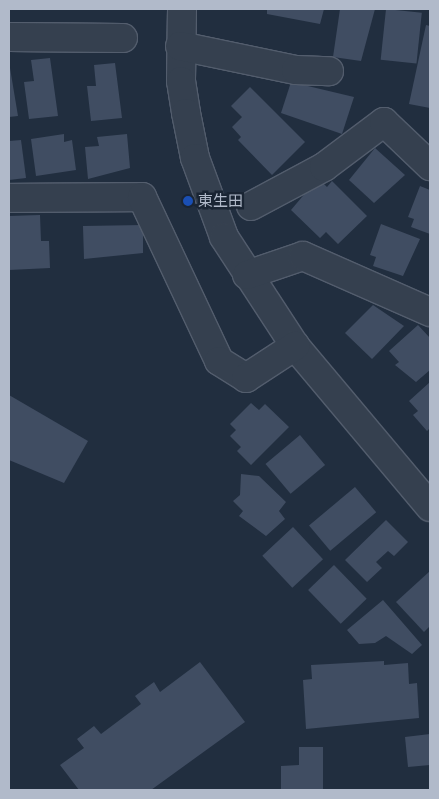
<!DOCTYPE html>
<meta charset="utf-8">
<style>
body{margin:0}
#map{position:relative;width:439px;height:799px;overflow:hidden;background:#212e3f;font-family:Montserrat,"Noto Sans JP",sans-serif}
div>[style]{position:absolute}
.building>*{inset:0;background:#404d62;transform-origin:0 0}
.roads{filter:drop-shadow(1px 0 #535d6d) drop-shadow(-1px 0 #535d6d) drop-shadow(0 1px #535d6d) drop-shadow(0 -1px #535d6d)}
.minor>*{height:28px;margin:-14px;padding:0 14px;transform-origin:14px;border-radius:14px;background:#35404f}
.dots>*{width:14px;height:14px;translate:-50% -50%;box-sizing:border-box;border:2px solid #1a2534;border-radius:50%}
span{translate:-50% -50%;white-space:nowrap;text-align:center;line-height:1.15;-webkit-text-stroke:5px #1a2534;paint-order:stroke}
.poi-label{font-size:15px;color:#b1baca}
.left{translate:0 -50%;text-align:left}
.frame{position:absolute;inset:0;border:10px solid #b1baca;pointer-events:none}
</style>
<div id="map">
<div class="building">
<div style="clip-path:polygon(267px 9px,324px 9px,320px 24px,267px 14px)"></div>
<div style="clip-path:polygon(340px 9px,375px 9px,361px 61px,333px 57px)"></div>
<div style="left:386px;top:9px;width:36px;height:51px;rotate:6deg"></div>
<div style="clip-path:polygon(426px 25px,430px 26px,430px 108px,409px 104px)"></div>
<div style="clip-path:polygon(50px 58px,58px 116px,29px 119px,24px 82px,34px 81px,31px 60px)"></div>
<div style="clip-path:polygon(9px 62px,18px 116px,9px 117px)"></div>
<div style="clip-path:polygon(115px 63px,122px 118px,91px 121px,87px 86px,96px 86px,94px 65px)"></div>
<div style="clip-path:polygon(291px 82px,354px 97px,342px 134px,281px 113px)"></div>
<div style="clip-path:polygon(250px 87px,305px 142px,272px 175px,238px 140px,241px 137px,232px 127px,242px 117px,231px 106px)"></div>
<div style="clip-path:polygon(64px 134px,64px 142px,72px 140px,76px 170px,36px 176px,31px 139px)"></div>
<div style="clip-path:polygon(127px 134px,130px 168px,88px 179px,85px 147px,99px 146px,97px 137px)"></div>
<div style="clip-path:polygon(21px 140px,26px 178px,9px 180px,9px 141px)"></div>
<div style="clip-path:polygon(375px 148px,405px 175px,374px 203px,349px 180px)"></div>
<div style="clip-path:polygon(318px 178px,327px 187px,332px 181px,367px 216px,338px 244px,326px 232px,320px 238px,291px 210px)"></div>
<div style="clip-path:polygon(420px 186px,430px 190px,430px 234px,411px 227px,414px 219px,408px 217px)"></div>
<div style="clip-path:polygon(40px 215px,41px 241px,49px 241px,50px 268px,9px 270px,9px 216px)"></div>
<div style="clip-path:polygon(381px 224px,420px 239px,403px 276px,373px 266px,376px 257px,370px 255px)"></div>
<div style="clip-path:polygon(143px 225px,143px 253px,84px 259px,83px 226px)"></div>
<div style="clip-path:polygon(373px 305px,404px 326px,372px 359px,345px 333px)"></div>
<div style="clip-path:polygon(418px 325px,430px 338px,430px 370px,416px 382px,395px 365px,399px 362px,389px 351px)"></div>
<div style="clip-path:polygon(430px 382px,430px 428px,427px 431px,413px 415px,418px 411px,409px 401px)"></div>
<div style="clip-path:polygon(9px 395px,88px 441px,64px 483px,9px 460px)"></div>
<div style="clip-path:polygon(251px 403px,259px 410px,265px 404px,289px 427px,251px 465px,237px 451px,241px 447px,230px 436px,236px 430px,230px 424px)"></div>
<div style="left:300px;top:435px;width:39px;height:45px;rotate:50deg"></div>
<div style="clip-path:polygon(241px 474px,259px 476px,286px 502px,279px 511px,285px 519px,266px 536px,239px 516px,243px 511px,233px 501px,240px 495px)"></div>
<div style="left:355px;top:487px;width:33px;height:60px;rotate:50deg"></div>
<div style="clip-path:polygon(386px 520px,408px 542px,394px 556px,388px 551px,376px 562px,382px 568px,367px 582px,345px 560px)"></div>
<div style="left:293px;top:527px;width:44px;height:42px;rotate:47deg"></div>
<div style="left:334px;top:565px;width:47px;height:36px;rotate:46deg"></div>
<div style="clip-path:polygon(430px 571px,430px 626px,424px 632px,396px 602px)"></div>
<div style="clip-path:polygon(383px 600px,422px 645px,412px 654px,386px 636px,375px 643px,359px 644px,347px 630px)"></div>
<div style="clip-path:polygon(384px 661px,384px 665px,408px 663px,409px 684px,417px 683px,419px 718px,306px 729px,303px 680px,312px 679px,311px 665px)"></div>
<div style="clip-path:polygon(200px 662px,245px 722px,151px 790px,79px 790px,60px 765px,84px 748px,77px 739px,94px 726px,101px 734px,141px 704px,135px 696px,154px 682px,160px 692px)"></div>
<div style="clip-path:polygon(430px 734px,430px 765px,408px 767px,405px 737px)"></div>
<div style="clip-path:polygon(299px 747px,323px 747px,323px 790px,281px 790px,281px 766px,299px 765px)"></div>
</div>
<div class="roads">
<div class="minor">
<div style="left:182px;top:9px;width:72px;rotate:90.8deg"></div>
<div style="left:181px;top:81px;width:32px;rotate:81deg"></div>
<div style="left:186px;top:113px;width:46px;rotate:78.7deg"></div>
<div style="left:195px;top:158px;width:84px;rotate:69.8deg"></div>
<div style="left:224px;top:237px;width:130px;rotate:56.9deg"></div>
<div style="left:295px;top:346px;width:210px;rotate:50deg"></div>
<div style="left:9px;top:37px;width:114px;rotate:0.5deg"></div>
<div style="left:180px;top:46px;width:118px;rotate:11.7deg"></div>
<div style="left:296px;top:70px;width:33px;rotate:2deg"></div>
<div style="left:9px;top:198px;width:133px;rotate:-0.4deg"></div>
<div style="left:142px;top:197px;width:181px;rotate:64.8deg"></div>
<div style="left:219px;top:361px;width:32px;rotate:32deg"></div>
<div style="left:246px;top:378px;width:59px;rotate:-33.1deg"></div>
<div style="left:251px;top:206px;width:83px;rotate:-28.1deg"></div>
<div style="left:324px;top:167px;width:75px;rotate:-36.9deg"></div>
<div style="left:384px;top:122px;width:64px;rotate:43.7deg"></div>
<div style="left:247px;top:275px;width:59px;rotate:-18.7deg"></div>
<div style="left:303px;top:256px;width:139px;rotate:23.8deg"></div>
</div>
</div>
<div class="dots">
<div style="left:188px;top:201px;background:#1a4fb4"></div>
</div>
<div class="poi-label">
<span class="left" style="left:198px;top:201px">東生田</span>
</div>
<div class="frame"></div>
</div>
